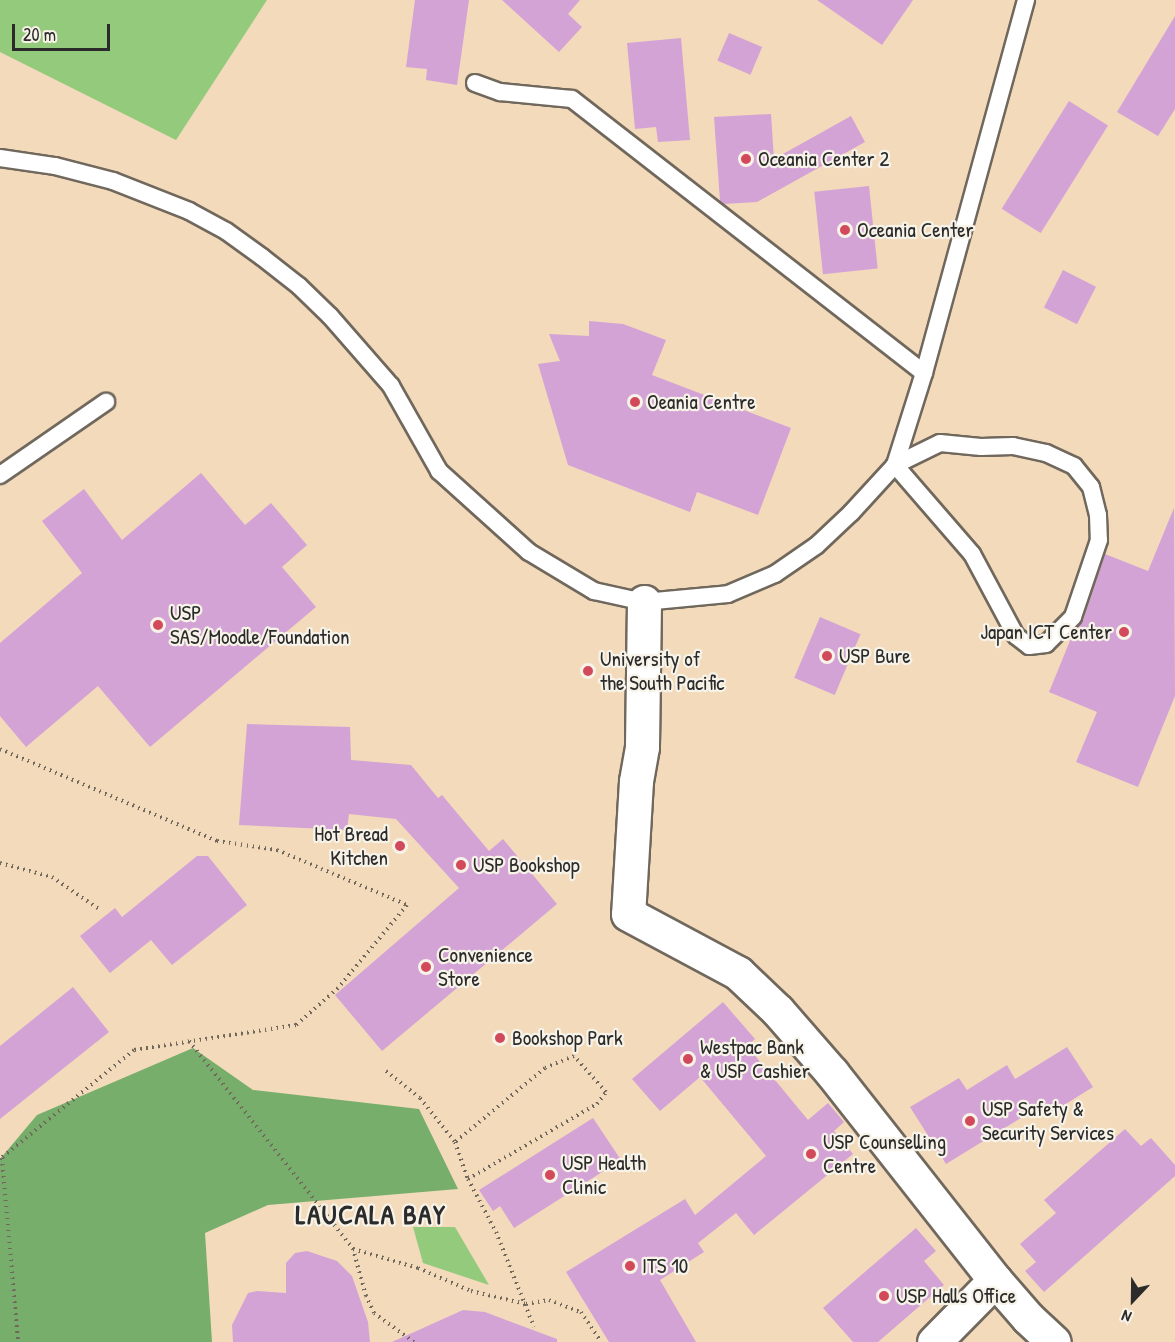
<!DOCTYPE html>
<style>
body{margin:0}
#map{position:relative;width:1175px;height:1342px;overflow:hidden;background:#f2dabb;font-family:"Patrick Hand",sans-serif}
div>[style]{position:absolute}
.green>*{inset:0;background:#94ca7c}
.forest>*{inset:0;background:#77ae6c}
.building>*{inset:0;background:#d4a3d6;transform-origin:0 0}
.path>*{height:4px;margin-top:-2px;transform-origin:0;background:repeating-linear-gradient(90deg,#71685d 0 1.5px,transparent 0 6px)}
.roads{filter:drop-shadow(2px 0 #71685d) drop-shadow(-2px 0 #71685d) drop-shadow(0 2px #71685d) drop-shadow(0 -2px #71685d)}
.lane>*{height:16px;margin:-8px;padding:0 8px;transform-origin:8px;border-radius:8px;background:#fff}
.street>*{height:33px;margin:-16.5px;padding:0 16.5px;transform-origin:16.5px;border-radius:16.5px;background:#fff}
.dots>*{width:16px;height:16px;translate:-50% -50%;box-sizing:border-box;border:3px solid #f7f3e8;border-radius:50%}
span{translate:-50% -50%;white-space:nowrap;text-align:center;line-height:1.15;-webkit-text-stroke:4.5px #f7f3e8;paint-order:stroke}
.poi-label{font-size:21px;color:#2b2b2b}
.left{translate:0 -50%;text-align:left}
.right{translate:-100% -50%;text-align:right}
.district-label{font-size:27px;color:#2b2b2b;font-weight:700;letter-spacing:1.5px}
.north{position:absolute;left:1103px;top:1270px;width:60px;height:60px;-webkit-text-stroke:4px #f7f3e8;paint-order:stroke;rotate:202deg;font-size:16px;font-weight:700;line-height:24px;text-align:center;color:#2b2b2b}
.north::after{content:'';display:block;margin:auto;width:21px;height:27px;background:#2b2b2b;clip-path:polygon(50% 0,100% 100%,50% 72%,0 100%)}
.scale{position:absolute;left:12px;top:24px;width:98px;height:27px;box-sizing:border-box;border:3px solid #2b2b2b;border-top:0;padding-left:8px;font-size:18px;line-height:21px;white-space:nowrap;color:#2b2b2b;-webkit-text-stroke:4px #f7f3e8;paint-order:stroke}
</style>
<div id="map">
<div class="green">
<div style="clip-path:polygon(0 0,267px 0,176px 140px,0 52px)"></div>
<div style="clip-path:polygon(413px 1227px,455px 1227px,489px 1285px,423px 1263px)"></div>
</div>
<div class="forest">
<div style="clip-path:polygon(193px 1048px,253px 1090px,419px 1109px,458px 1189px,268px 1205px,205px 1233px,212px 1342px,0 1342px,0 1159px,37px 1115px)"></div>
</div>
<div class="building">
<div style="clip-path:polygon(415px 0,469px 0,457px 85px,426px 80px,427px 69px,406px 67px)"></div>
<div style="clip-path:polygon(502px 0,580px 0,568px 14px,582px 27px,559px 52px)"></div>
<div style="clip-path:polygon(817px 0,913px 0,882px 45px)"></div>
<div style="clip-path:polygon(1175px 16px,1175px 109px,1158px 136px,1117px 112px)"></div>
<div style="left:729px;top:33px;width:36px;height:30px;rotate:23deg"></div>
<div style="clip-path:polygon(681px 38px,690px 140px,658px 142px,656px 127px,635px 129px,627px 43px)"></div>
<div style="left:1069px;top:101px;width:46px;height:127px;rotate:32deg"></div>
<div style="clip-path:polygon(771px 114px,774px 159px,851px 116px,865px 142px,757px 202px,724px 204px,720px 201px,714px 117px)"></div>
<div style="left:869px;top:186px;width:83px;height:55px;rotate:84deg"></div>
<div style="left:1063px;top:270px;width:37px;height:42px;rotate:27deg"></div>
<div style="clip-path:polygon(589px 321px,623px 324px,666px 340px,652px 375px,791px 428px,758px 515px,697px 492px,690px 512px,568px 465px,538px 364px,560px 361px,549px 334px,589px 336px)"></div>
<div style="clip-path:polygon(201px 473px,245px 525px,271px 503px,307px 545px,282px 567px,316px 607px,150px 747px,98px 686px,26px 747px,0 716px,0 643px,82px 573px,42px 521px,84px 489px,122px 540px)"></div>
<div style="clip-path:polygon(1174px 508px,1175px 696px,1138px 787px,1076px 762px,1097px 712px,1049px 692px,1074px 631px,1083px 620px,1105px 554px,1148px 571px)"></div>
<div style="left:820px;top:617px;width:44px;height:66px;rotate:23deg"></div>
<div style="clip-path:polygon(247px 724px,350px 727px,351px 760px,411px 765px,438px 798px,442px 795px,489px 851px,503px 839px,557px 904px,382px 1051px,335px 995px,459px 888px,396px 819px,349px 814px,347px 830px,239px 825px)"></div>
<div style="clip-path:polygon(197px 856px,208px 856px,247px 905px,172px 965px,151px 940px,110px 973px,80px 936px,115px 908px,122px 917px)"></div>
<div style="clip-path:polygon(73px 987px,109px 1032px,0 1119px,0 1046px)"></div>
<div style="clip-path:polygon(723px 1002px,755px 1039px,747px 1046px,808px 1120px,828px 1103px,844px 1122px,834px 1131px,853px 1154px,754px 1235px,736px 1213px,698px 1243px,704px 1252px,660px 1280px,696px 1342px,609px 1342px,566px 1272px,685px 1199px,695px 1215px,766px 1156px,700px 1077px,660px 1111px,632px 1079px)"></div>
<div style="clip-path:polygon(1067px 1047px,1093px 1087px,1048px 1115px,1042px 1105px,946px 1164px,910px 1107px,959px 1078px,967px 1090px,1007px 1065px,1015px 1079px)"></div>
<div style="clip-path:polygon(593px 1118px,621px 1160px,514px 1228px,500px 1206px,493px 1211px,479px 1190px)"></div>
<div style="clip-path:polygon(1125px 1129px,1141px 1146px,1151px 1138px,1175px 1165px,1175px 1176px,1044px 1292px,1025px 1271px,1036px 1262px,1020px 1244px,1056px 1213px,1044px 1200px)"></div>
<div style="clip-path:polygon(916px 1228px,936px 1251px,924px 1261px,944px 1285px,878px 1342px,853px 1342px,823px 1308px)"></div>
<div style="clip-path:polygon(307px 1251px,337px 1261px,352px 1276px,368px 1322px,370px 1342px,233px 1342px,232px 1325px,248px 1293px,257px 1291px,286px 1293px,286px 1263px,295px 1253px)"></div>
<div style="clip-path:polygon(463px 1310px,485px 1312px,557px 1339px,557px 1342px,392px 1342px)"></div>
</div>
<div class="path">
<div style="left:0;top:749px;width:236px;rotate:23deg"></div>
<div style="left:217px;top:841px;width:61px;rotate:8.5deg"></div>
<div style="left:277px;top:850px;width:141px;rotate:22.9deg"></div>
<div style="left:407px;top:905px;width:108px;rotate:129.7deg"></div>
<div style="left:338px;top:988px;width:56px;rotate:138.6deg"></div>
<div style="left:296px;top:1025px;width:164px;rotate:171.2deg"></div>
<div style="left:134px;top:1050px;width:173px;rotate:140.9deg"></div>
<div style="left:0;top:863px;width:54px;rotate:15.1deg"></div>
<div style="left:52px;top:877px;width:57px;rotate:34.2deg"></div>
<div style="left:189px;top:1041px;width:265px;rotate:51.7deg"></div>
<div style="left:386px;top:1071px;width:43px;rotate:38.5deg"></div>
<div style="left:420px;top:1098px;width:56px;rotate:51.5deg"></div>
<div style="left:2px;top:1158px;width:185px;rotate:85deg"></div>
<div style="left:468px;top:1179px;width:149px;rotate:-30.2deg"></div>
<div style="left:597px;top:1104px;width:15px;rotate:-53deg"></div>
<div style="left:606px;top:1092px;width:48px;rotate:-131.6deg"></div>
<div style="left:574px;top:1056px;width:31px;rotate:158deg"></div>
<div style="left:545px;top:1068px;width:117px;rotate:140.6deg"></div>
<div style="left:455px;top:1142px;width:39px;rotate:71deg"></div>
<div style="left:468px;top:1179px;width:60px;rotate:62.2deg"></div>
<div style="left:496px;top:1232px;width:102px;rotate:68.2deg"></div>
<div style="left:414px;top:1342px;width:49px;rotate:-144.1deg"></div>
<div style="left:374px;top:1313px;width:19px;rotate:-115deg"></div>
<div style="left:366px;top:1296px;width:49px;rotate:-105.5deg"></div>
<div style="left:353px;top:1249px;width:68px;rotate:16.3deg"></div>
<div style="left:418px;top:1268px;width:58px;rotate:23.5deg"></div>
<div style="left:471px;top:1291px;width:57px;rotate:13.3deg"></div>
<div style="left:526px;top:1304px;width:23px;rotate:-10deg"></div>
<div style="left:549px;top:1300px;width:34px;rotate:21deg"></div>
<div style="left:581px;top:1312px;width:36px;rotate:56deg"></div>
</div>
<div class="roads">
<div class="lane">
<div style="left:475px;top:83px;width:27px;rotate:20deg"></div>
<div style="left:500px;top:92px;width:72px;rotate:5.6deg"></div>
<div style="left:572px;top:99px;width:446px;rotate:37.9deg"></div>
<div style="left:0;top:158px;width:56px;rotate:8.3deg"></div>
<div style="left:55px;top:166px;width:60px;rotate:14.5deg"></div>
<div style="left:113px;top:181px;width:82px;rotate:21.5deg"></div>
<div style="left:189px;top:211px;width:42px;rotate:28.4deg"></div>
<div style="left:226px;top:231px;width:44px;rotate:35.8deg"></div>
<div style="left:262px;top:257px;width:47px;rotate:38.1deg"></div>
<div style="left:299px;top:286px;width:43px;rotate:44.1deg"></div>
<div style="left:330px;top:316px;width:93px;rotate:48.9deg"></div>
<div style="left:391px;top:386px;width:98px;rotate:60.5deg"></div>
<div style="left:439px;top:471px;width:121px;rotate:42deg"></div>
<div style="left:529px;top:552px;width:76px;rotate:31deg"></div>
<div style="left:594px;top:591px;width:51px;rotate:12.4deg"></div>
<div style="left:644px;top:602px;width:84px;rotate:-5.4deg"></div>
<div style="left:728px;top:594px;width:51px;rotate:-23.1deg"></div>
<div style="left:775px;top:574px;width:51px;rotate:-34.6deg"></div>
<div style="left:817px;top:545px;width:47px;rotate:-43.3deg"></div>
<div style="left:851px;top:513px;width:65px;rotate:-47.5deg"></div>
<div style="left:895px;top:465px;width:96px;rotate:-72.5deg"></div>
<div style="left:924px;top:373px;width:387px;rotate:-74.7deg"></div>
<div style="left:940px;top:443px;width:41px;rotate:5.6deg"></div>
<div style="left:981px;top:447px;width:32px;rotate:-2deg"></div>
<div style="left:1013px;top:446px;width:34px;rotate:12deg"></div>
<div style="left:1046px;top:453px;width:31px;rotate:25deg"></div>
<div style="left:1074px;top:466px;width:27px;rotate:51deg"></div>
<div style="left:1091px;top:487px;width:29px;rotate:76deg"></div>
<div style="left:1098px;top:515px;width:25px;rotate:88deg"></div>
<div style="left:1099px;top:540px;width:81px;rotate:108.7deg"></div>
<div style="left:1073px;top:617px;width:38px;rotate:135deg"></div>
<div style="left:1046px;top:644px;width:17px;rotate:173deg"></div>
<div style="left:1029px;top:646px;width:16px;rotate:-142deg"></div>
<div style="left:1016px;top:636px;width:93px;rotate:-118.2deg"></div>
<div style="left:972px;top:554px;width:118px;rotate:-130.9deg"></div>
<div style="left:895px;top:465px;width:50px;rotate:-26.1deg"></div>
<div style="left:0;top:475px;width:129px;rotate:-34.6deg"></div>
</div>
<div class="street">
<div style="left:644px;top:602px;width:145px;rotate:90.8deg"></div>
<div style="left:642px;top:747px;width:35px;rotate:100deg"></div>
<div style="left:636px;top:781px;width:133px;rotate:93.4deg"></div>
<div style="left:628px;top:914px;width:125px;rotate:28.2deg"></div>
<div style="left:738px;top:973px;width:55px;rotate:43.5deg"></div>
<div style="left:778px;top:1011px;width:82px;rotate:48.9deg"></div>
<div style="left:832px;top:1073px;width:263px;rotate:51.8deg"></div>
<div style="left:995px;top:1280px;width:50px;rotate:49deg"></div>
<div style="left:1028px;top:1318px;width:35px;rotate:43deg"></div>
<div style="left:934px;top:1342px;width:87px;rotate:-45.5deg"></div>
</div>
</div>
<div class="dots">
<div style="left:746px;top:159px;background:#d1495b"></div>
<div style="left:845px;top:230px;background:#d1495b"></div>
<div style="left:635px;top:402px;background:#d1495b"></div>
<div style="left:158px;top:625px;background:#d1495b"></div>
<div style="left:1124px;top:632px;background:#d1495b"></div>
<div style="left:827px;top:656px;background:#d1495b"></div>
<div style="left:588px;top:671px;background:#d1495b"></div>
<div style="left:400px;top:846px;background:#d1495b"></div>
<div style="left:461px;top:865px;background:#d1495b"></div>
<div style="left:426px;top:967px;background:#d1495b"></div>
<div style="left:500px;top:1038px;background:#d1495b"></div>
<div style="left:688px;top:1059px;background:#d1495b"></div>
<div style="left:970px;top:1121px;background:#d1495b"></div>
<div style="left:811px;top:1154px;background:#d1495b"></div>
<div style="left:550px;top:1175px;background:#d1495b"></div>
<div style="left:630px;top:1266px;background:#d1495b"></div>
<div style="left:884px;top:1296px;background:#d1495b"></div>
</div>
<div class="poi-label">
<span class="left" style="left:758px;top:159px">Oceania Center 2</span>
<span class="left" style="left:857px;top:230px">Oceania Center</span>
<span class="left" style="left:647px;top:402px">Oeania Centre</span>
<span class="left" style="left:170px;top:625px">USP<br>SAS/Moodle/Foundation</span>
<span class="right" style="left:1112px;top:632px">Japan ICT Center</span>
<span class="left" style="left:839px;top:656px">USP Bure</span>
<span class="left" style="left:600px;top:671px">University of<br>the South Pacific</span>
<span class="right" style="left:388px;top:846px">Hot Bread<br>Kitchen</span>
<span class="left" style="left:473px;top:865px">USP Bookshop</span>
<span class="left" style="left:438px;top:967px">Convenience<br>Store</span>
<span class="left" style="left:512px;top:1038px">Bookshop Park</span>
<span class="left" style="left:700px;top:1059px">Westpac Bank<br>&amp; USP Cashier</span>
<span class="left" style="left:982px;top:1121px">USP Safety &amp;<br>Security Services</span>
<span class="left" style="left:823px;top:1154px">USP Counselling<br>Centre</span>
<span class="left" style="left:562px;top:1175px">USP Health<br>Clinic</span>
<span class="left" style="left:642px;top:1266px">ITS 10</span>
<span class="left" style="left:896px;top:1296px">USP Halls Office</span>
</div>
<div class="district-label">
<span style="left:371px;top:1215px">LAUCALA BAY</span>
</div>
<div class="north">N</div>
<div class="scale">20 m</div>
</div>
